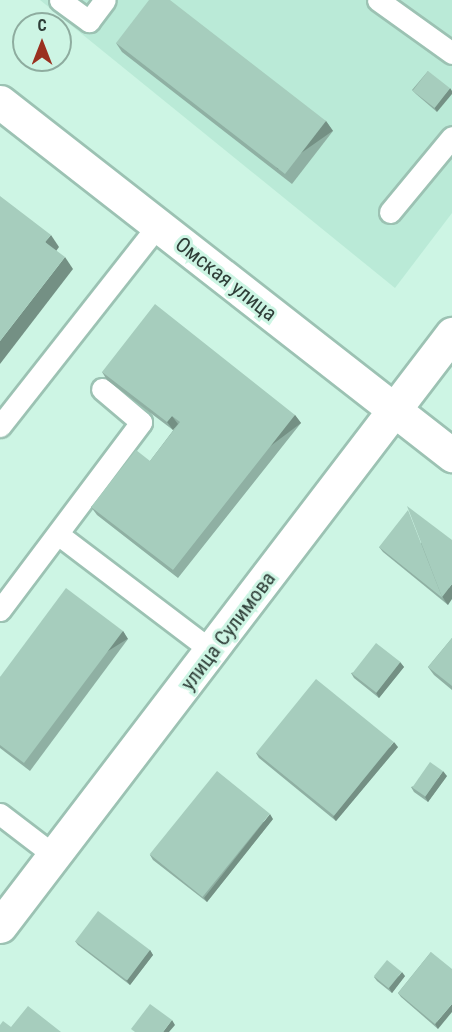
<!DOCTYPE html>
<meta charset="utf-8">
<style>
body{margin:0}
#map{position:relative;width:452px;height:1032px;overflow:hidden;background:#cdf5e4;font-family:"Roboto Condensed",sans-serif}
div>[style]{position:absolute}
.built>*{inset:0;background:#baead7}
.roads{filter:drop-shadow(2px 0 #9cc2b3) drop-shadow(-2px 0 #9cc2b3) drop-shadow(0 2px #9cc2b3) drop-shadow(0 -2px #9cc2b3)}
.service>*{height:21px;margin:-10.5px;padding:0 10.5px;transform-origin:10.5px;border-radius:10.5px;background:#fff}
.minor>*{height:33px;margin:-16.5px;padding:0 16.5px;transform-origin:16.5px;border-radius:16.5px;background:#fff}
.tertiary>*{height:33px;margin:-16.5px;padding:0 16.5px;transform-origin:16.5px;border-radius:16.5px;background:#fff}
.wall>*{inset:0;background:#8fb0a3}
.shaded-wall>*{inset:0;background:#749084;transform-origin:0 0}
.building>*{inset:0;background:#a6cdbd;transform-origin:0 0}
span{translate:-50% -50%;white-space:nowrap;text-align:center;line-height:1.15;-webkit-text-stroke:6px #cdf5e4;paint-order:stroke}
.street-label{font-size:21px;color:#2f3e38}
.north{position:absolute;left:12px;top:12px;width:60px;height:60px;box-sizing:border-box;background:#cdf5e4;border:2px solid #8eac9f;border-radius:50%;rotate:0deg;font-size:16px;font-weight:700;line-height:24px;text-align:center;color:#2f3e38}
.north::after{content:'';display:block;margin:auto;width:21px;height:27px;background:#9a301f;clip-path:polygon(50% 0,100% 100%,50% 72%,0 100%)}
</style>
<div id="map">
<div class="built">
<div style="clip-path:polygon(40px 0,452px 0,452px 213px,395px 288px)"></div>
</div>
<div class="roads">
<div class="service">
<div style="left:60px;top:0;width:36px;rotate:36deg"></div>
<div style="left:89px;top:21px;width:26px;rotate:-53deg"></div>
<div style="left:378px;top:0;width:91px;rotate:35.6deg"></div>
<div style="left:390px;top:212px;width:97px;rotate:-50.4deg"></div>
<div style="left:0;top:426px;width:256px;rotate:-51.8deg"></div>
<div style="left:59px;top:535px;width:193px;rotate:37.2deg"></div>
<div style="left:0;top:610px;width:235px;rotate:-53.1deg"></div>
<div style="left:141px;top:422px;width:51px;rotate:-139.8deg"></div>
<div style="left:0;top:814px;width:69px;rotate:37.4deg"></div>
</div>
<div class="minor">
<div style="left:0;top:926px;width:745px;rotate:-52.64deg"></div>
</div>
<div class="tertiary">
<div style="left:0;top:102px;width:574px;rotate:37.99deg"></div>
</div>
</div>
<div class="wall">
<div style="clip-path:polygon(116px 43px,326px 121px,333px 131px,292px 184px,122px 52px)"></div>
<div style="clip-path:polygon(428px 71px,437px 112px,416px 94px,412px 90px)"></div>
<div style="clip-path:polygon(102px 372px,295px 415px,301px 423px,178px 578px,97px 515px,91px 507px,150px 461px,178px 424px,173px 430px,107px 380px)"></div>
<div style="clip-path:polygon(452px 540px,448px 605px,383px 552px,379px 547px)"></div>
<div style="clip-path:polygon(123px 631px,128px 639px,30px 771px,0 748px,0 677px)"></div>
<div style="clip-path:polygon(452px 638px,452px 690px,434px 675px,428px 667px)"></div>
<div style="clip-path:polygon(400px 662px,404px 667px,379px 698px,354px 678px,351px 673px)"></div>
<div style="clip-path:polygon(398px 747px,336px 821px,259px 758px,256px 753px)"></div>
<div style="clip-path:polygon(447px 776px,428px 802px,414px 792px,411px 787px)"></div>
<div style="clip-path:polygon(273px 819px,207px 902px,153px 860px,150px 855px)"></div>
<div style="clip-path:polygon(75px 941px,150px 950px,153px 955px,130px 985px,78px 945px)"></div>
<div style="clip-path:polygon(431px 952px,438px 1029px,401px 997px,398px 993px)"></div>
<div style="clip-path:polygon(405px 976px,392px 993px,377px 981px,374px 977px)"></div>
</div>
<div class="shaded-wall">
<div style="clip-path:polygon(450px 88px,452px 91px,452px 94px,437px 112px,434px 107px)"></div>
<div style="left:326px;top:121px;width:12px;height:67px;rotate:55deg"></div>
<div style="clip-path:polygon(51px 235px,59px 247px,54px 254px,45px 242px)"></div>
<div style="clip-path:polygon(65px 257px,73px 269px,0 364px,0 341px)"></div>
<div style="left:295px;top:415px;width:10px;height:197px;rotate:53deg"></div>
<div style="clip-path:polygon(172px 416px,178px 424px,173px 430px,167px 422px)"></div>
<div style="clip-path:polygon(452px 584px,452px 599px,448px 605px,442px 597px)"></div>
<div style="left:123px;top:631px;width:9px;height:165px;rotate:58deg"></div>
<div style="clip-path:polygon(400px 662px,404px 667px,379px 698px,376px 693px)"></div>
<div style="clip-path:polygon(394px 742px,398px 747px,336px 821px,333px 817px)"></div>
<div style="clip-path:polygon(443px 771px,447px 776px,428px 802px,425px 797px)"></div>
<div style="clip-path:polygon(270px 814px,273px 819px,207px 902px,204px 898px)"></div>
<div style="clip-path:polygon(150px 950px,153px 955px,130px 985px,126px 980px)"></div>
<div style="clip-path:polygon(402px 972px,405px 976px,392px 993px,389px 988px)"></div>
<div style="clip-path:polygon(452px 1004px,452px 1012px,438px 1029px,435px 1024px)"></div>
<div style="clip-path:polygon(172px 1020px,175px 1025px,169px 1032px,163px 1032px)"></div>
</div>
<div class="building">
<div style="clip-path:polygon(149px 0,170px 0,326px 121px,285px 174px,116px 43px)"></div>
<div style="left:428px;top:71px;width:28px;height:25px;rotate:38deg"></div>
<div style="clip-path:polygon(0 196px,51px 235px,45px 242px,65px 257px,0 341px)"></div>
<div style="clip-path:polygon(155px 304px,295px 415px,173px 570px,91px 507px,136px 450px,150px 461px,180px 422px,172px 416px,167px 422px,102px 372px)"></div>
<div style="clip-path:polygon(407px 506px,452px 540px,452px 584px,442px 597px)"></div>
<div style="clip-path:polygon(408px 510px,442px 597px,445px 600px,379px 547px)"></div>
<div style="clip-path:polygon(66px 588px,123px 631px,24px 763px,0 745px,0 677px)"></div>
<div style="clip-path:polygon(452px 638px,452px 686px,428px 667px)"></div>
<div style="left:376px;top:643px;width:31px;height:39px;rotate:38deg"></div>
<div style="left:316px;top:679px;width:100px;height:95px;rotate:39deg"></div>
<div style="left:430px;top:762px;width:16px;height:31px;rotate:35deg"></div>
<div style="left:217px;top:771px;width:68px;height:107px;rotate:39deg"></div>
<div style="left:98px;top:911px;width:65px;height:38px;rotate:37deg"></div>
<div style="clip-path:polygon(431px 952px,452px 969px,452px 1004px,435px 1024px,398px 993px)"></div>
<div style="left:387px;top:960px;width:19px;height:21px;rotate:39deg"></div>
<div style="clip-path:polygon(150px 1004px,172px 1020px,163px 1032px,135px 1032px,131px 1029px)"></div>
<div style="clip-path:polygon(28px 1006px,61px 1032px,0 1032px,0 1025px,3px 1021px,11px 1027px)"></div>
</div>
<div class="street-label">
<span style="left:226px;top:279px;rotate:38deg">Омская улица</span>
<span style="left:228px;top:631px;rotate:-53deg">улица Сулимова</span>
</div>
<div class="north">С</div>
</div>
